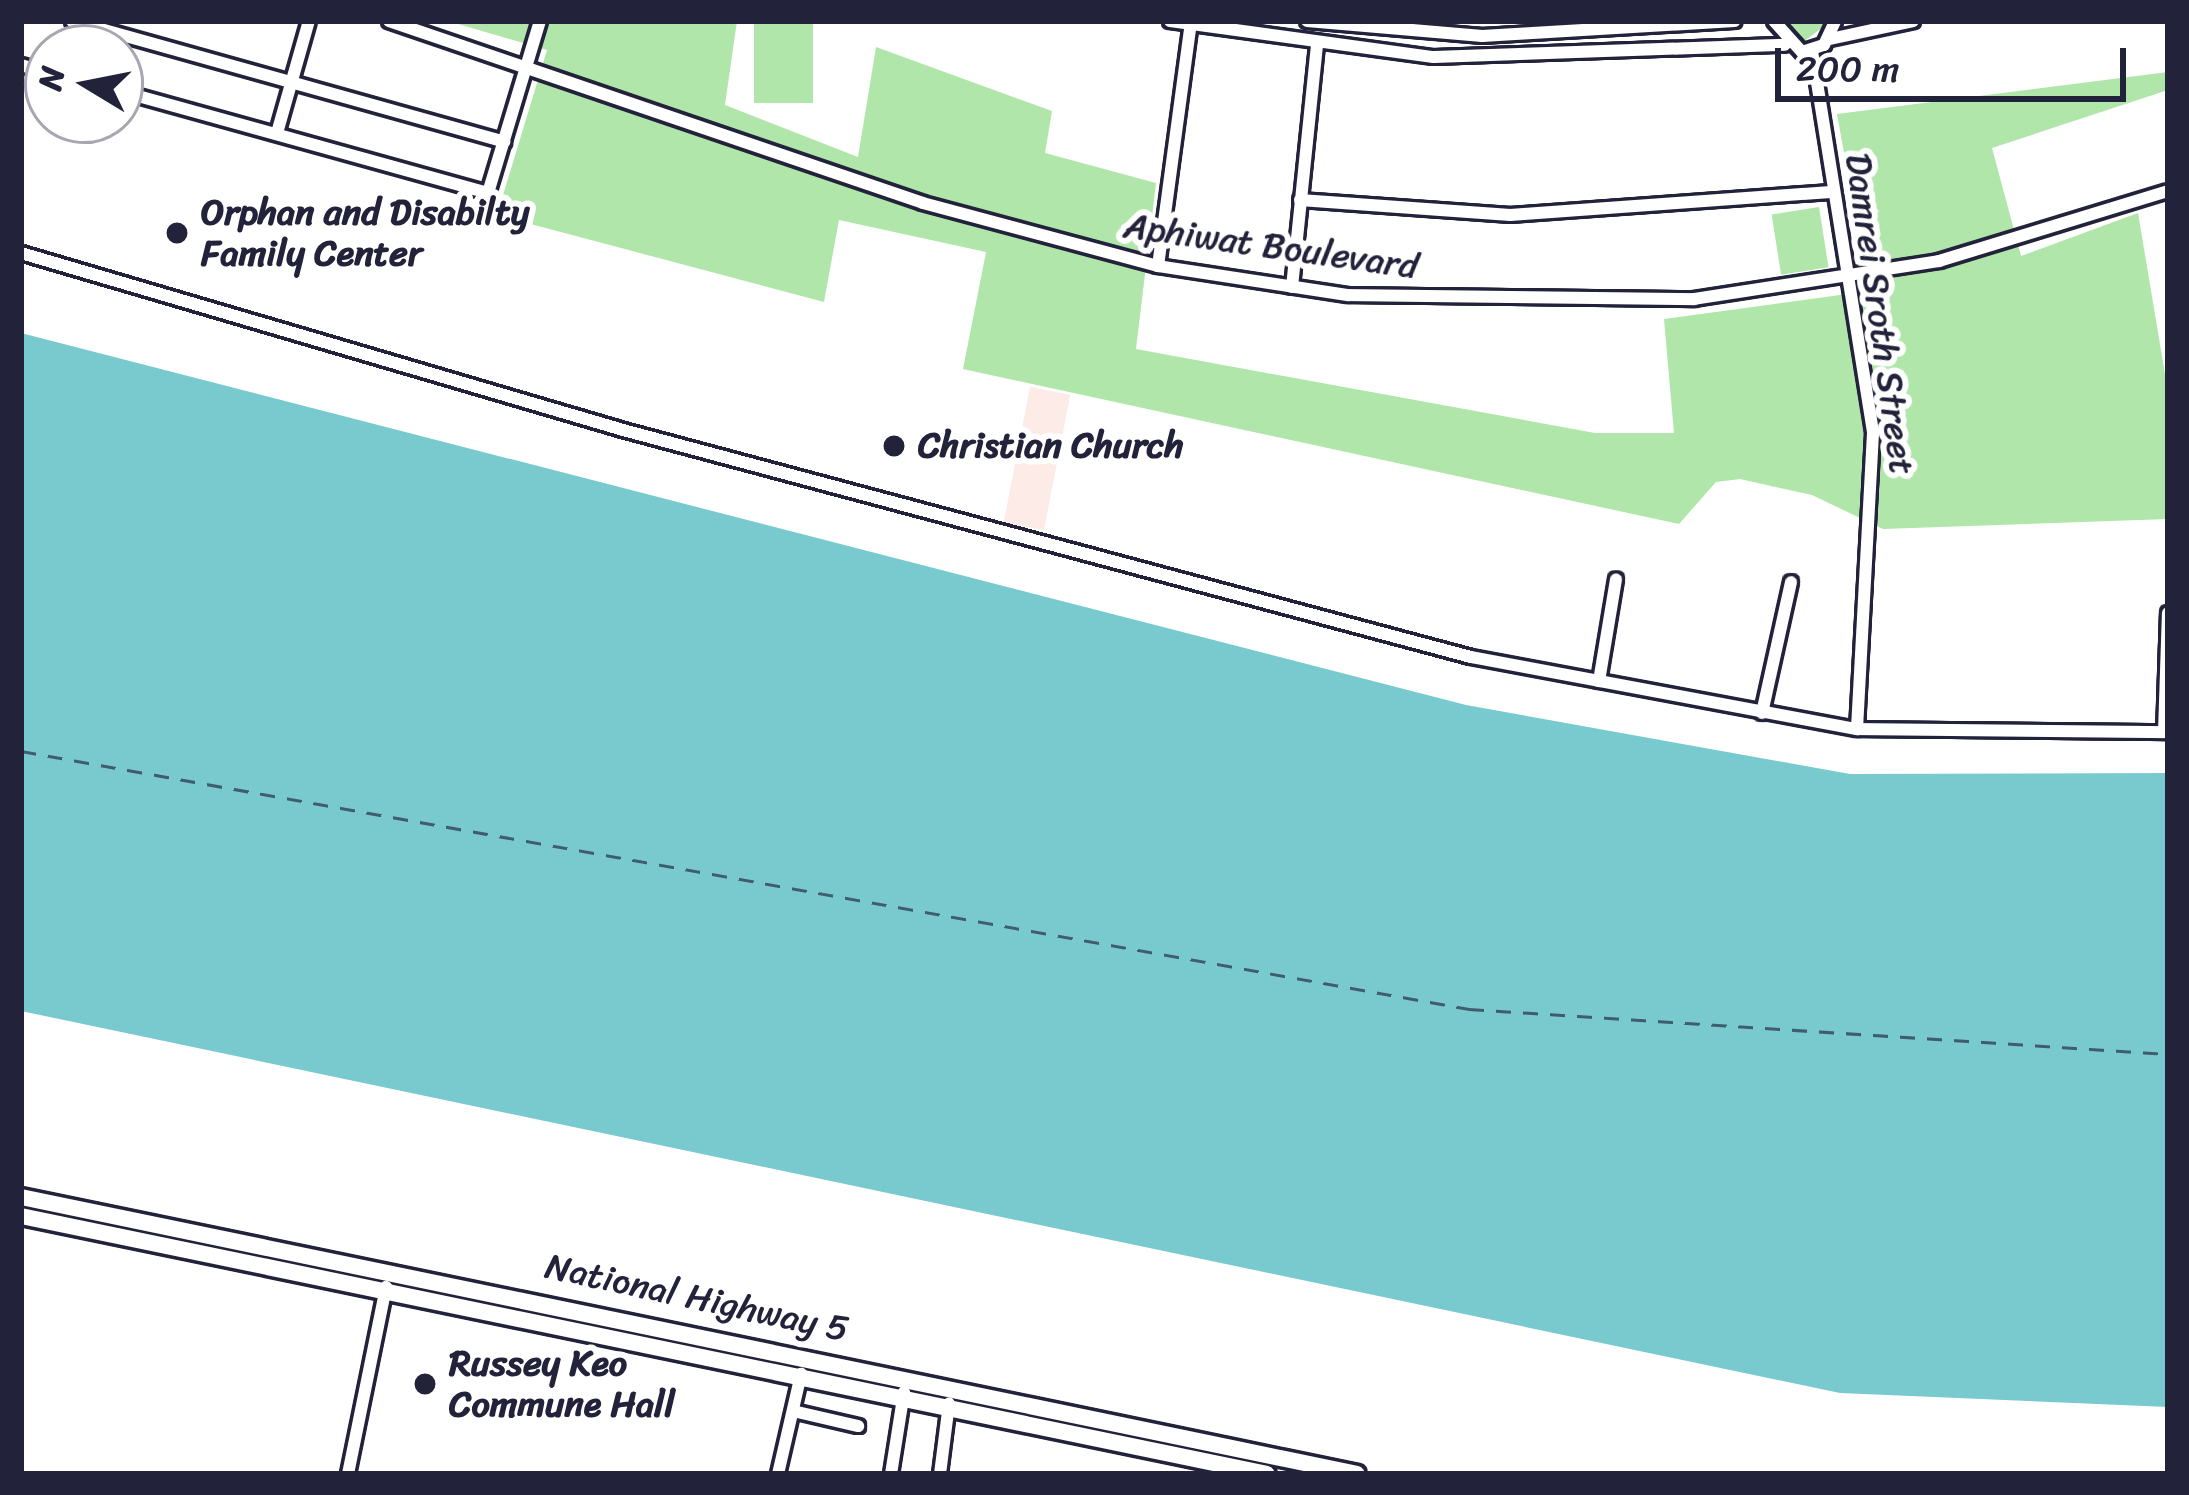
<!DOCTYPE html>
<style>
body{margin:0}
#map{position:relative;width:2189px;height:1495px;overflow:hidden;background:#fff;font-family:Sriracha,sans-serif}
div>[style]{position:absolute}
.built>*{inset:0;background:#fcebe7;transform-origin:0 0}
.green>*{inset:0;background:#b0e6a9;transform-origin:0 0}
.water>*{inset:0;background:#78cace}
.ferry>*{height:3px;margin-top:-1.5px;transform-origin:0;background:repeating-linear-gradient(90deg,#405d6e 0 15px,transparent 0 27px)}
.roads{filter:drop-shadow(3px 0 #22223b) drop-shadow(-3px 0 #22223b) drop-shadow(0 3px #22223b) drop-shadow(0 -3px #22223b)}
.minor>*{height:12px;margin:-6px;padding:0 6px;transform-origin:6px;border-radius:6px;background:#fff}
.highway>*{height:16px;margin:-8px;padding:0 8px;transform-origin:8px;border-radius:8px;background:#fff}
.dots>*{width:33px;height:33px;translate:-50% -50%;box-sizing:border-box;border:6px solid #fff;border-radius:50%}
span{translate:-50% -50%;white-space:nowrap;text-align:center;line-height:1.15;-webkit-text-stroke:12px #fff;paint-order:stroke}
.poi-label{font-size:36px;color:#22223b;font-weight:700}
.left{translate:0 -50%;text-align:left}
.street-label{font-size:36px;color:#22223b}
.frame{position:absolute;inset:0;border:24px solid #22223b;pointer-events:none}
.north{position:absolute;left:24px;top:24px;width:120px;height:120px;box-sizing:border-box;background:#fff;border:3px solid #a7a7b1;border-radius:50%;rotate:280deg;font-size:33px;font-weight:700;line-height:48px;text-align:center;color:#22223b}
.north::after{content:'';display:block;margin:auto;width:42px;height:54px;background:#22223b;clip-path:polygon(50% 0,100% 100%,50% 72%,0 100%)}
.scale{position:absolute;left:1775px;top:48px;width:351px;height:54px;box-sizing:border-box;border:6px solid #22223b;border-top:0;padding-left:15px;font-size:36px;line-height:42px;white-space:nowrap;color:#22223b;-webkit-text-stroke:9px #fff;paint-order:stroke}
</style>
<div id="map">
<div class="built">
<div style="left:1030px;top:387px;width:41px;height:138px;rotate:11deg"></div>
</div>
<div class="green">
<div style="clip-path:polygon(448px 21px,737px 21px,725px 105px,858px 157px,876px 47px,1052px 111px,1045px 153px,1156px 183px,1136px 349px,1595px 433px,1674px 433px,1664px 319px,1869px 291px,1837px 114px,2168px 72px,2168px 90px,1992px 148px,2021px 256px,2138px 213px,2168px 392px,2168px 519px,1883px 529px,1812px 495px,1740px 479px,1716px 482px,1679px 524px,963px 369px,986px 252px,839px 220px,824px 302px,497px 215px,547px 50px)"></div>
<div style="left:754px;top:21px;width:59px;height:82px"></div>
<div style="clip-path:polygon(1783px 21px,1827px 21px,1827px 24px,1802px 43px)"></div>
<div style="left:1819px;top:207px;width:61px;height:48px;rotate:81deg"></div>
</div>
<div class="water">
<div style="clip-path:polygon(21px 333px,1466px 705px,1850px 774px,2168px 773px,2168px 1407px,1840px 1393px,21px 1011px)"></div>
</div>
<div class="ferry">
<div style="left:21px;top:751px;width:1471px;rotate:10.1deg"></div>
<div style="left:1469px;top:1009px;width:700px;rotate:3.68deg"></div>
</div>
<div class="roads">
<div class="minor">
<div style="left:72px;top:21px;width:449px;rotate:15.6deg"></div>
<div style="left:389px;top:21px;width:564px;rotate:18.82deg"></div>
<div style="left:923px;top:203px;width:243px;rotate:15deg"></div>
<div style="left:1158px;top:266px;width:192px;rotate:8.7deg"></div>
<div style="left:1348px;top:295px;width:346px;rotate:0.7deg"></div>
<div style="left:1694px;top:299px;width:248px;rotate:-8.8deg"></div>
<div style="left:1939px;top:261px;width:239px;rotate:-17deg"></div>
<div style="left:1170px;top:21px;width:266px;rotate:7.8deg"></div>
<div style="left:1434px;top:57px;width:351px;rotate:-2deg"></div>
<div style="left:1307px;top:21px;width:176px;rotate:4.9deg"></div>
<div style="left:1482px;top:36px;width:253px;rotate:-3.4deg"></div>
<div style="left:1774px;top:21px;width:42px;rotate:47.9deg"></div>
<div style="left:1802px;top:52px;width:23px;rotate:-18deg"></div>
<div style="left:1824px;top:45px;width:26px;rotate:-65deg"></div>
<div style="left:1830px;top:39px;width:85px;rotate:-12.2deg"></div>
<div style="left:1812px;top:51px;width:387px;rotate:80.9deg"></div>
<div style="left:1873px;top:433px;width:296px;rotate:93.1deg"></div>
<div style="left:21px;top:65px;width:28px;rotate:17deg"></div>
<div style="left:120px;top:91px;width:382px;rotate:15.5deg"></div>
<div style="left:488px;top:193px;width:180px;rotate:-73.2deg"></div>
<div style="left:277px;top:133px;width:116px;rotate:-74.1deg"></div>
<div style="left:1300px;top:200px;width:211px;rotate:4.1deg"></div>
<div style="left:1510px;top:215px;width:325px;rotate:-4.1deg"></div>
<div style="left:21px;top:253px;width:627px;rotate:16.38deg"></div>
<div style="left:623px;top:430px;width:878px;rotate:14.99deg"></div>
<div style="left:1471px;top:657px;width:393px;rotate:10.6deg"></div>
<div style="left:1857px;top:729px;width:311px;rotate:0.6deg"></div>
<div style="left:1158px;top:266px;width:245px;rotate:-82.3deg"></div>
<div style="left:1292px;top:287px;width:244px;rotate:-84.1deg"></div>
<div style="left:1599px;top:681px;width:103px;rotate:-80.5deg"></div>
<div style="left:1762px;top:713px;width:134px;rotate:-77.5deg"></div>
<div style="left:2164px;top:732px;width:119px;rotate:-88.1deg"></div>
<div style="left:793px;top:1411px;width:67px;rotate:13deg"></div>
<div style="left:348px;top:1474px;width:191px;rotate:-78.5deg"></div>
<div style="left:778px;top:1474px;width:103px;rotate:-77deg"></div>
<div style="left:891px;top:1474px;width:83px;rotate:-81deg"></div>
<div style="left:940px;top:1474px;width:71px;rotate:-82.7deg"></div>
</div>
<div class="highway">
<div style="left:21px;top:1197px;width:1364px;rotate:11.71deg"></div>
<div style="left:21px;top:1216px;width:1272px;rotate:11.7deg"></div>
</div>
</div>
<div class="dots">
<div style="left:177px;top:233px;background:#22223b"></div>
<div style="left:894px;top:446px;background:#22223b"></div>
<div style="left:425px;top:1384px;background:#22223b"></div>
</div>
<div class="poi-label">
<span class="left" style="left:201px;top:233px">Orphan and Disabilty<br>Family Center</span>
<span class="left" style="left:918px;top:446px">Christian Church</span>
<span class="left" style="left:449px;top:1384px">Russey Keo<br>Commune Hall</span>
</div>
<div class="street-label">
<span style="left:1271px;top:246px;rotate:8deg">Aphiwat Boulevard</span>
<span style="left:1880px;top:314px;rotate:82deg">Damrei Sroth Street</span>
<span style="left:697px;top:1298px;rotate:12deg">National Highway 5</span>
</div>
<div class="frame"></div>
<div class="north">N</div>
<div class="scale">200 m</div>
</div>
